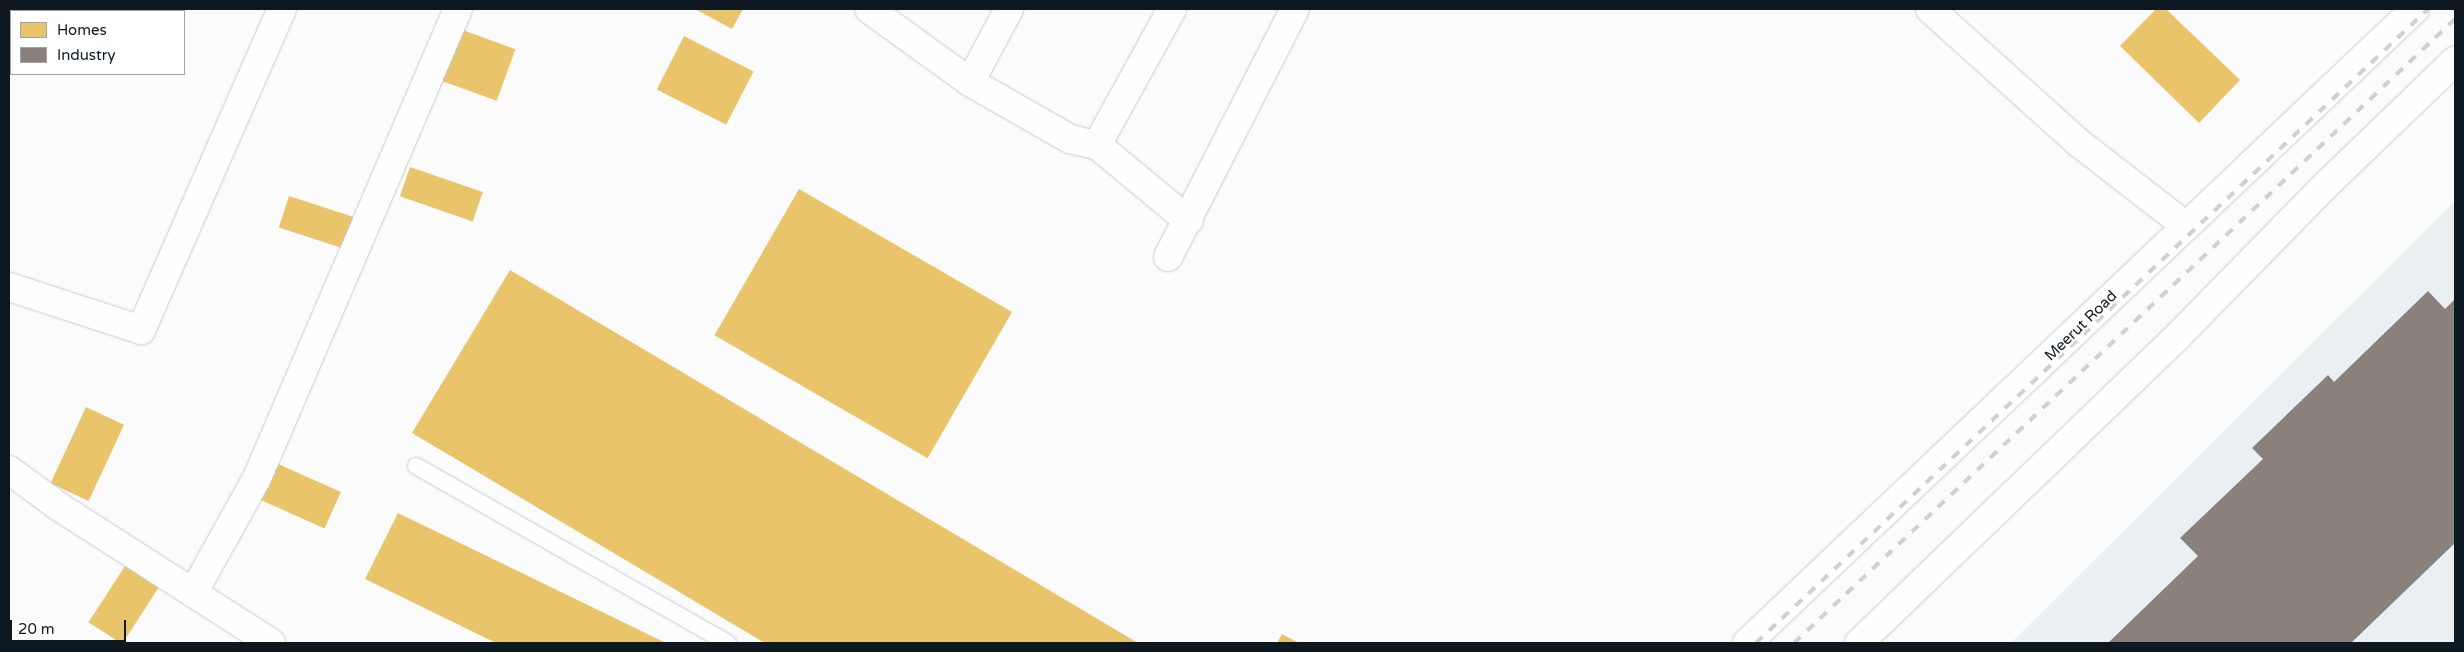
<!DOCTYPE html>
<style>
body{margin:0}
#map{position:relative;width:2464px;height:652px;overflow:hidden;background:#fbfbfb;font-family:"Varela Round",sans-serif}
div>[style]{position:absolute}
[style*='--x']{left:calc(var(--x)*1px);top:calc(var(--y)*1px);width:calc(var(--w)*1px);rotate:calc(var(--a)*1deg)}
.built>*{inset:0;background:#eaeff2}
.homes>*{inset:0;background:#e9c46a;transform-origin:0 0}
.industry>*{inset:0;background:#8a817c}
.roads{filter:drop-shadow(0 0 1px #c7ccd1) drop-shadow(0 0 1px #c7ccd1)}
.service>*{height:16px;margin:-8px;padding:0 8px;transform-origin:8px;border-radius:8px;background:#fefefe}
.minor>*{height:28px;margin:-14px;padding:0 14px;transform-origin:14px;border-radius:14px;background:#fefefe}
.primary>*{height:28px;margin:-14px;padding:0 14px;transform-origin:14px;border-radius:14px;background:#fefefe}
.rail>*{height:4px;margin-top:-2px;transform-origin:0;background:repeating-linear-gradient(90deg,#d0d0d0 0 9px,transparent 0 18px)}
span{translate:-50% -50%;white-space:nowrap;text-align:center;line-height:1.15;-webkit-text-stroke:5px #fff;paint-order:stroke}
.street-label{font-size:15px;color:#0d1821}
.frame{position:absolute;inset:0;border:10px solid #0d1821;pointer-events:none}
.legend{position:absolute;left:10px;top:10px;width:175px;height:65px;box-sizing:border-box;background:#fff;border:1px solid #9ea3a6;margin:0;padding:6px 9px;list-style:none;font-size:15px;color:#0d1821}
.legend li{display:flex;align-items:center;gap:10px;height:25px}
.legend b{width:25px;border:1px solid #9ea3a6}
.scale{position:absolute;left:10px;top:620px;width:116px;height:22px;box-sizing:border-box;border:2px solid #0d1821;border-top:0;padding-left:6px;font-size:15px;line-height:18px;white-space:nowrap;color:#0d1821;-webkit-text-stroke:4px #fff;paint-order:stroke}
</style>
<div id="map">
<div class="built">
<i style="clip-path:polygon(2455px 201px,2455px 643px,2011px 643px)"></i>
</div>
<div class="homes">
<i style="clip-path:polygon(695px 9px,743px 9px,732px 29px)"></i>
<i style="clip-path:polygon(2156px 9px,2166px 9px,2240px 80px,2199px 123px,2120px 46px)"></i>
<i style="left:460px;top:29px;width:59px;height:55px;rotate:20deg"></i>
<i style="left:684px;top:36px;width:78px;height:60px;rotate:27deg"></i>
<i style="left:410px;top:167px;width:77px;height:31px;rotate:19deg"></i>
<i style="left:799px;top:189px;width:246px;height:169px;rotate:30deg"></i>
<i style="left:289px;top:196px;width:68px;height:33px;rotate:18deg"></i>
<i style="clip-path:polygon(510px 270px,1138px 643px,765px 643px,412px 433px)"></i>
<i style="left:86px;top:407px;width:42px;height:84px;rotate:25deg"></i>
<i style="left:276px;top:463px;width:71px;height:40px;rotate:24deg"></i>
<i style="clip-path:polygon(398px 513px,666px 643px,496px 643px,365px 579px)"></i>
<i style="left:125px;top:566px;width:40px;height:67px;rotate:33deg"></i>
<i style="clip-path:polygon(1282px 634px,1299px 643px,1277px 643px)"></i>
</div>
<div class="industry">
<i style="clip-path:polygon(2428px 291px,2445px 309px,2455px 299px,2455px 543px,2351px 643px,2108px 643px,2198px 556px,2180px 538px,2263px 459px,2252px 448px,2328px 375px,2334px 382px)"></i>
</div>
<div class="roads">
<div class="service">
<i style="--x:416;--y:466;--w:359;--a:29.6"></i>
</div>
<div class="minor">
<i style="--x:869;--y:9;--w:125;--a:35.9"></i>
<i style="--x:970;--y:82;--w:115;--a:29.7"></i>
<i style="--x:1070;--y:139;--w:28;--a:13"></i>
<i style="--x:1097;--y:145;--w:119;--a:39.6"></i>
<i style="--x:1930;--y:9;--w:200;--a:42"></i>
<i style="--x:2079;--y:143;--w:135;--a:37.8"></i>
<i style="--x:970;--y:82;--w:83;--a:-61.9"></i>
<i style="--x:1097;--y:145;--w:155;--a:-61.1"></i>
<i style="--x:1168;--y:257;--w:279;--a:-62.9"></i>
<i style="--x:9;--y:287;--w:139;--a:18"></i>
<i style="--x:141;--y:330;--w:351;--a:-66.3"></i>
<i style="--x:9;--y:470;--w:61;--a:36.3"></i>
<i style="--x:58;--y:506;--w:253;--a:32.7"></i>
<i style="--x:193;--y:593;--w:132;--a:-60.9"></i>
<i style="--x:257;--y:478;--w:510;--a:-66.8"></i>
</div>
<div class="primary">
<i style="--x:1747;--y:643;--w:921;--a:-43.5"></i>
<i style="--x:1859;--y:643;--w:443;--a:-43.9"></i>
<i style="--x:2178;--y:336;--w:213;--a:-45.6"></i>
<i style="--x:2327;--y:184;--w:178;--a:-43.9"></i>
</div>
</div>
<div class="rail">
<i style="--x:1756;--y:643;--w:924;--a:-43.33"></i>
<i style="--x:1794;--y:643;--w:909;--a:-43.35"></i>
</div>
<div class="street-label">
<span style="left:2081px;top:326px;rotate:-44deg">Meerut Road</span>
</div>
<div class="frame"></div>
<ul class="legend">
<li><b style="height:14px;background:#e9c46a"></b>Homes</li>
<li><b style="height:14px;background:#8a817c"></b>Industry</li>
</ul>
<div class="scale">20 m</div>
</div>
